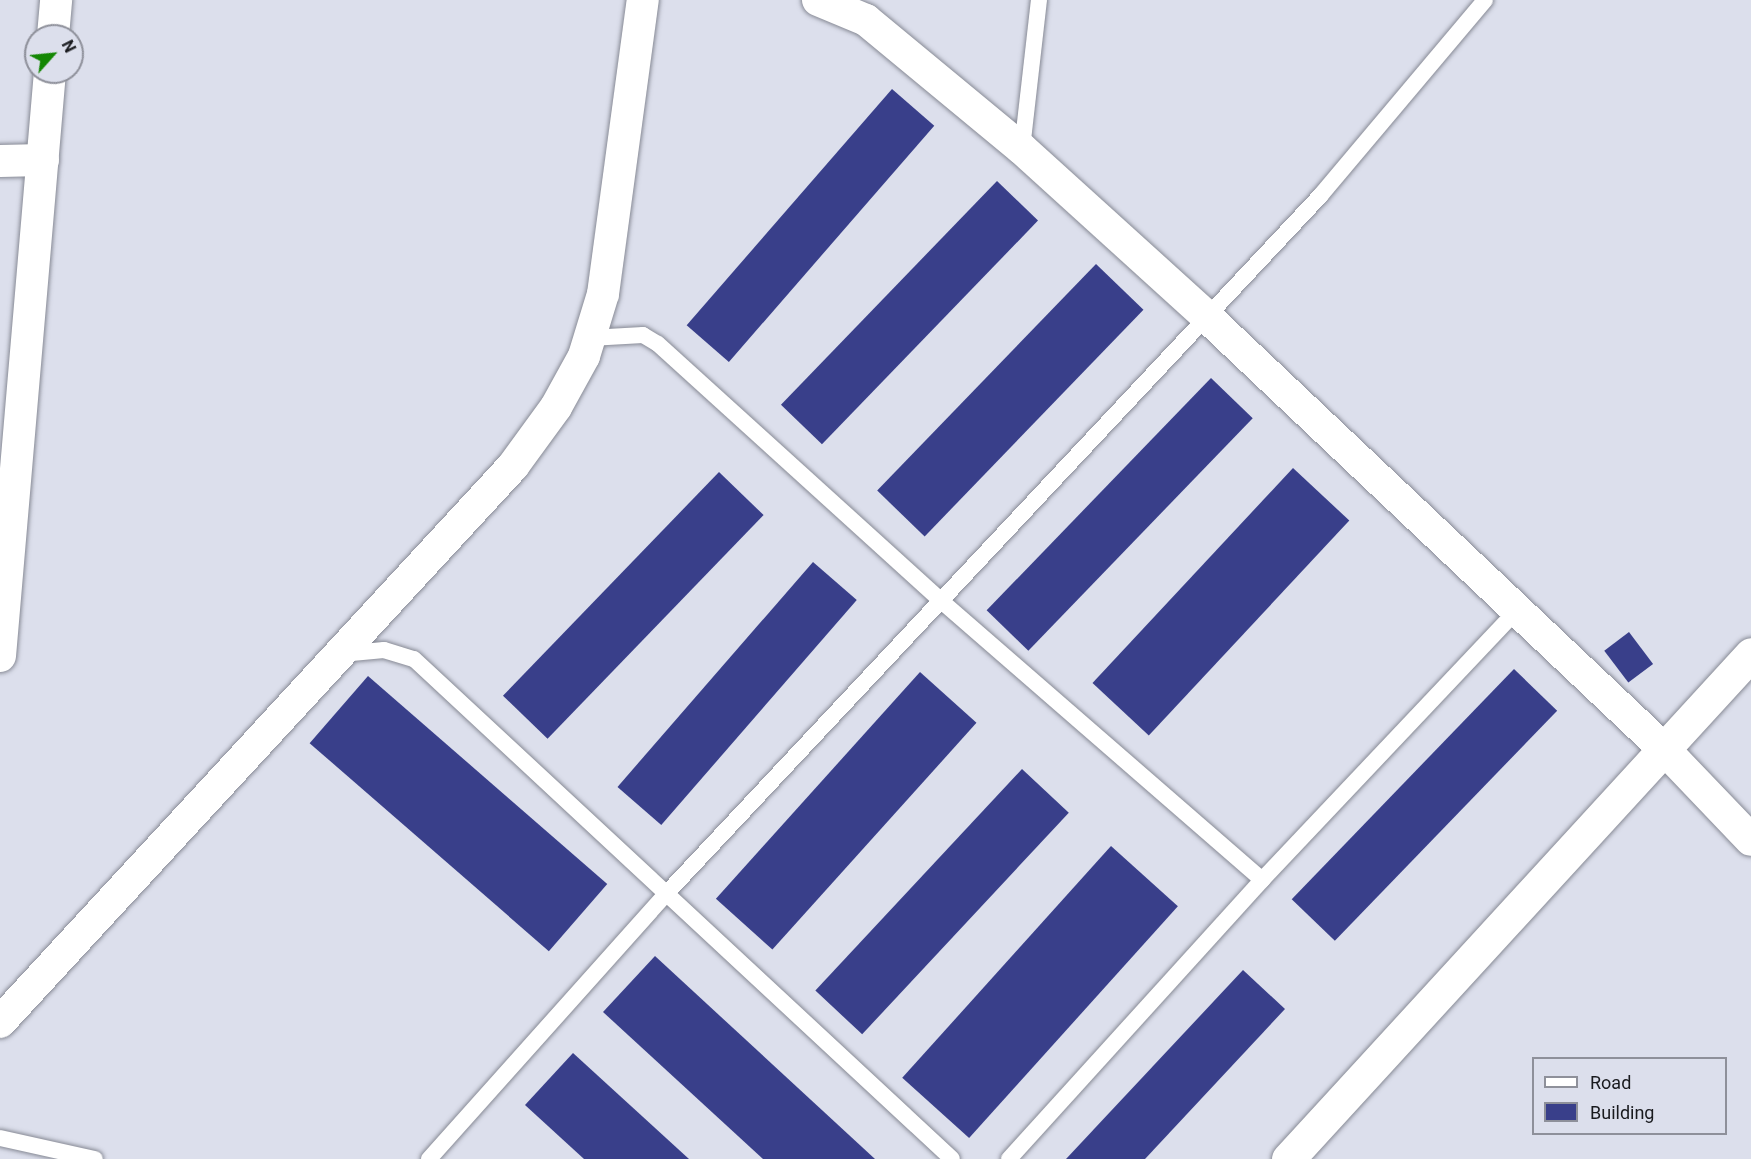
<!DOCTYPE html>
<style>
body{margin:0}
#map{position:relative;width:1751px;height:1159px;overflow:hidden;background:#dcdfec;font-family:Roboto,sans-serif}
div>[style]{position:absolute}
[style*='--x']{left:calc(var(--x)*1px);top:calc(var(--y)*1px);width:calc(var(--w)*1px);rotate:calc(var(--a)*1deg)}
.building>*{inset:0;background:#393f8a;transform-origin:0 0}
.roads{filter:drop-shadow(0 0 2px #878a95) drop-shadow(0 0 2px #878a95)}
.lane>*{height:16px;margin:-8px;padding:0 8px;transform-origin:8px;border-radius:8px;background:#fff}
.street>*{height:32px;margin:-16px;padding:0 16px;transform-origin:16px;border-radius:16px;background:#fff}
.secondary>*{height:33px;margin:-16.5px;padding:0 16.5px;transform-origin:16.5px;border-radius:16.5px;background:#fff}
span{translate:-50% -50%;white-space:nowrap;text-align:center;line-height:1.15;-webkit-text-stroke:6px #dcdfec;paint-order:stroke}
.legend{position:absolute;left:1532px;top:1057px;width:195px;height:78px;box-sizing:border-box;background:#dcdfec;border:2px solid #8e909a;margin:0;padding:8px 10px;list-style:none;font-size:18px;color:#191a1e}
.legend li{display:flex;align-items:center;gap:12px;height:30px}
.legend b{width:30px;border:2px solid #8e909a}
.north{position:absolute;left:24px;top:24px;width:60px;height:60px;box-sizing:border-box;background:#dcdfec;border:2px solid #8e909a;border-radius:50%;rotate:63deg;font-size:16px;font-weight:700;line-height:24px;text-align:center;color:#191a1e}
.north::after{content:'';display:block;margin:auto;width:21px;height:27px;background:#148704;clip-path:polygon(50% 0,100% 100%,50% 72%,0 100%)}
</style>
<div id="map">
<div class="building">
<i style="left:892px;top:89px;width:56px;height:313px;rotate:41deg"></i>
<i style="left:997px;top:181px;width:57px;height:311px;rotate:44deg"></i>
<i style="left:1096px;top:264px;width:66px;height:315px;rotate:44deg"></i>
<i style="left:1211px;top:378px;width:58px;height:323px;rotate:44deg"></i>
<i style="left:1293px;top:468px;width:77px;height:294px;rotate:43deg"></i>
<i style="left:719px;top:472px;width:62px;height:311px;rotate:44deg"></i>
<i style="left:813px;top:562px;width:58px;height:298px;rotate:41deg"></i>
<i style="left:1629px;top:632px;width:40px;height:31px;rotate:53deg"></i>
<i style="left:1514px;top:669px;width:60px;height:320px;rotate:44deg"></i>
<i style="left:920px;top:672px;width:76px;height:305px;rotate:42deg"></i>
<i style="left:368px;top:676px;width:317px;height:89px;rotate:41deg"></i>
<i style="left:1022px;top:769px;width:64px;height:303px;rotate:43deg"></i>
<i style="left:1111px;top:846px;width:90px;height:312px;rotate:42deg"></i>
<i style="clip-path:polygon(655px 956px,875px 1159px,763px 1159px,603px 1012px)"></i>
<i style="clip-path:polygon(1243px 970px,1285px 1009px,1145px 1159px,1066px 1159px)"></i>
<i style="clip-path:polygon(573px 1053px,689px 1159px,584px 1159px,525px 1105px)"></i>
</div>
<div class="roads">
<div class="lane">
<i style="--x:1022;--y:149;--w:150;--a:-83.5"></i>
<i style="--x:590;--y:338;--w:53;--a:-3.2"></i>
<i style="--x:643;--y:335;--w:17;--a:31"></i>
<i style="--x:658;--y:344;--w:379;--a:42.2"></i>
<i style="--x:939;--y:599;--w:428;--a:41"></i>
<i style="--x:341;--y:654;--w:43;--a:-5.3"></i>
<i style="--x:384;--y:650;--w:31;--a:17"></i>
<i style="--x:414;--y:659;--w:734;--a:42.9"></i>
<i style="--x:0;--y:1138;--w:97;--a:12.5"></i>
<i style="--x:429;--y:1159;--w:354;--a:-48.2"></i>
<i style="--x:665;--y:895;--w:958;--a:-46.86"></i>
<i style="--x:1320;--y:196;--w:256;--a:-49.9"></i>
<i style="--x:1009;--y:1159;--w:377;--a:-47.8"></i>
<i style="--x:1262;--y:880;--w:370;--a:-46.6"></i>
</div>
<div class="street">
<i style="--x:818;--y:0;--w:52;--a:22.6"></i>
<i style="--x:866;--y:20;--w:202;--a:39.6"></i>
<i style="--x:1022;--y:149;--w:247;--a:42.2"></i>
<i style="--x:1205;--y:315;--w:633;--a:43.4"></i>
<i style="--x:1665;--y:750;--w:124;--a:46.3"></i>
<i style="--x:53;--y:36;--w:36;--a:-85"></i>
<i style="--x:0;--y:161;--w:43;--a:-1.3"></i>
<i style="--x:0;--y:656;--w:586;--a:-85.11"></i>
<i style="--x:0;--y:1022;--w:757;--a:-47.3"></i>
<i style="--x:513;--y:466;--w:73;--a:-53.9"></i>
<i style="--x:556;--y:407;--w:58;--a:-61.2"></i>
<i style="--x:584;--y:356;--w:65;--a:-73"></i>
<i style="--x:603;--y:294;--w:297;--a:-82.3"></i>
</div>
<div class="secondary">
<i style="--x:1288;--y:1159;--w:685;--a:-47.48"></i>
</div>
</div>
<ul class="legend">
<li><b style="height:8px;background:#fff"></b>Road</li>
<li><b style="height:16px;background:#393f8a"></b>Building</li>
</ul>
<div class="north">N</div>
</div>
